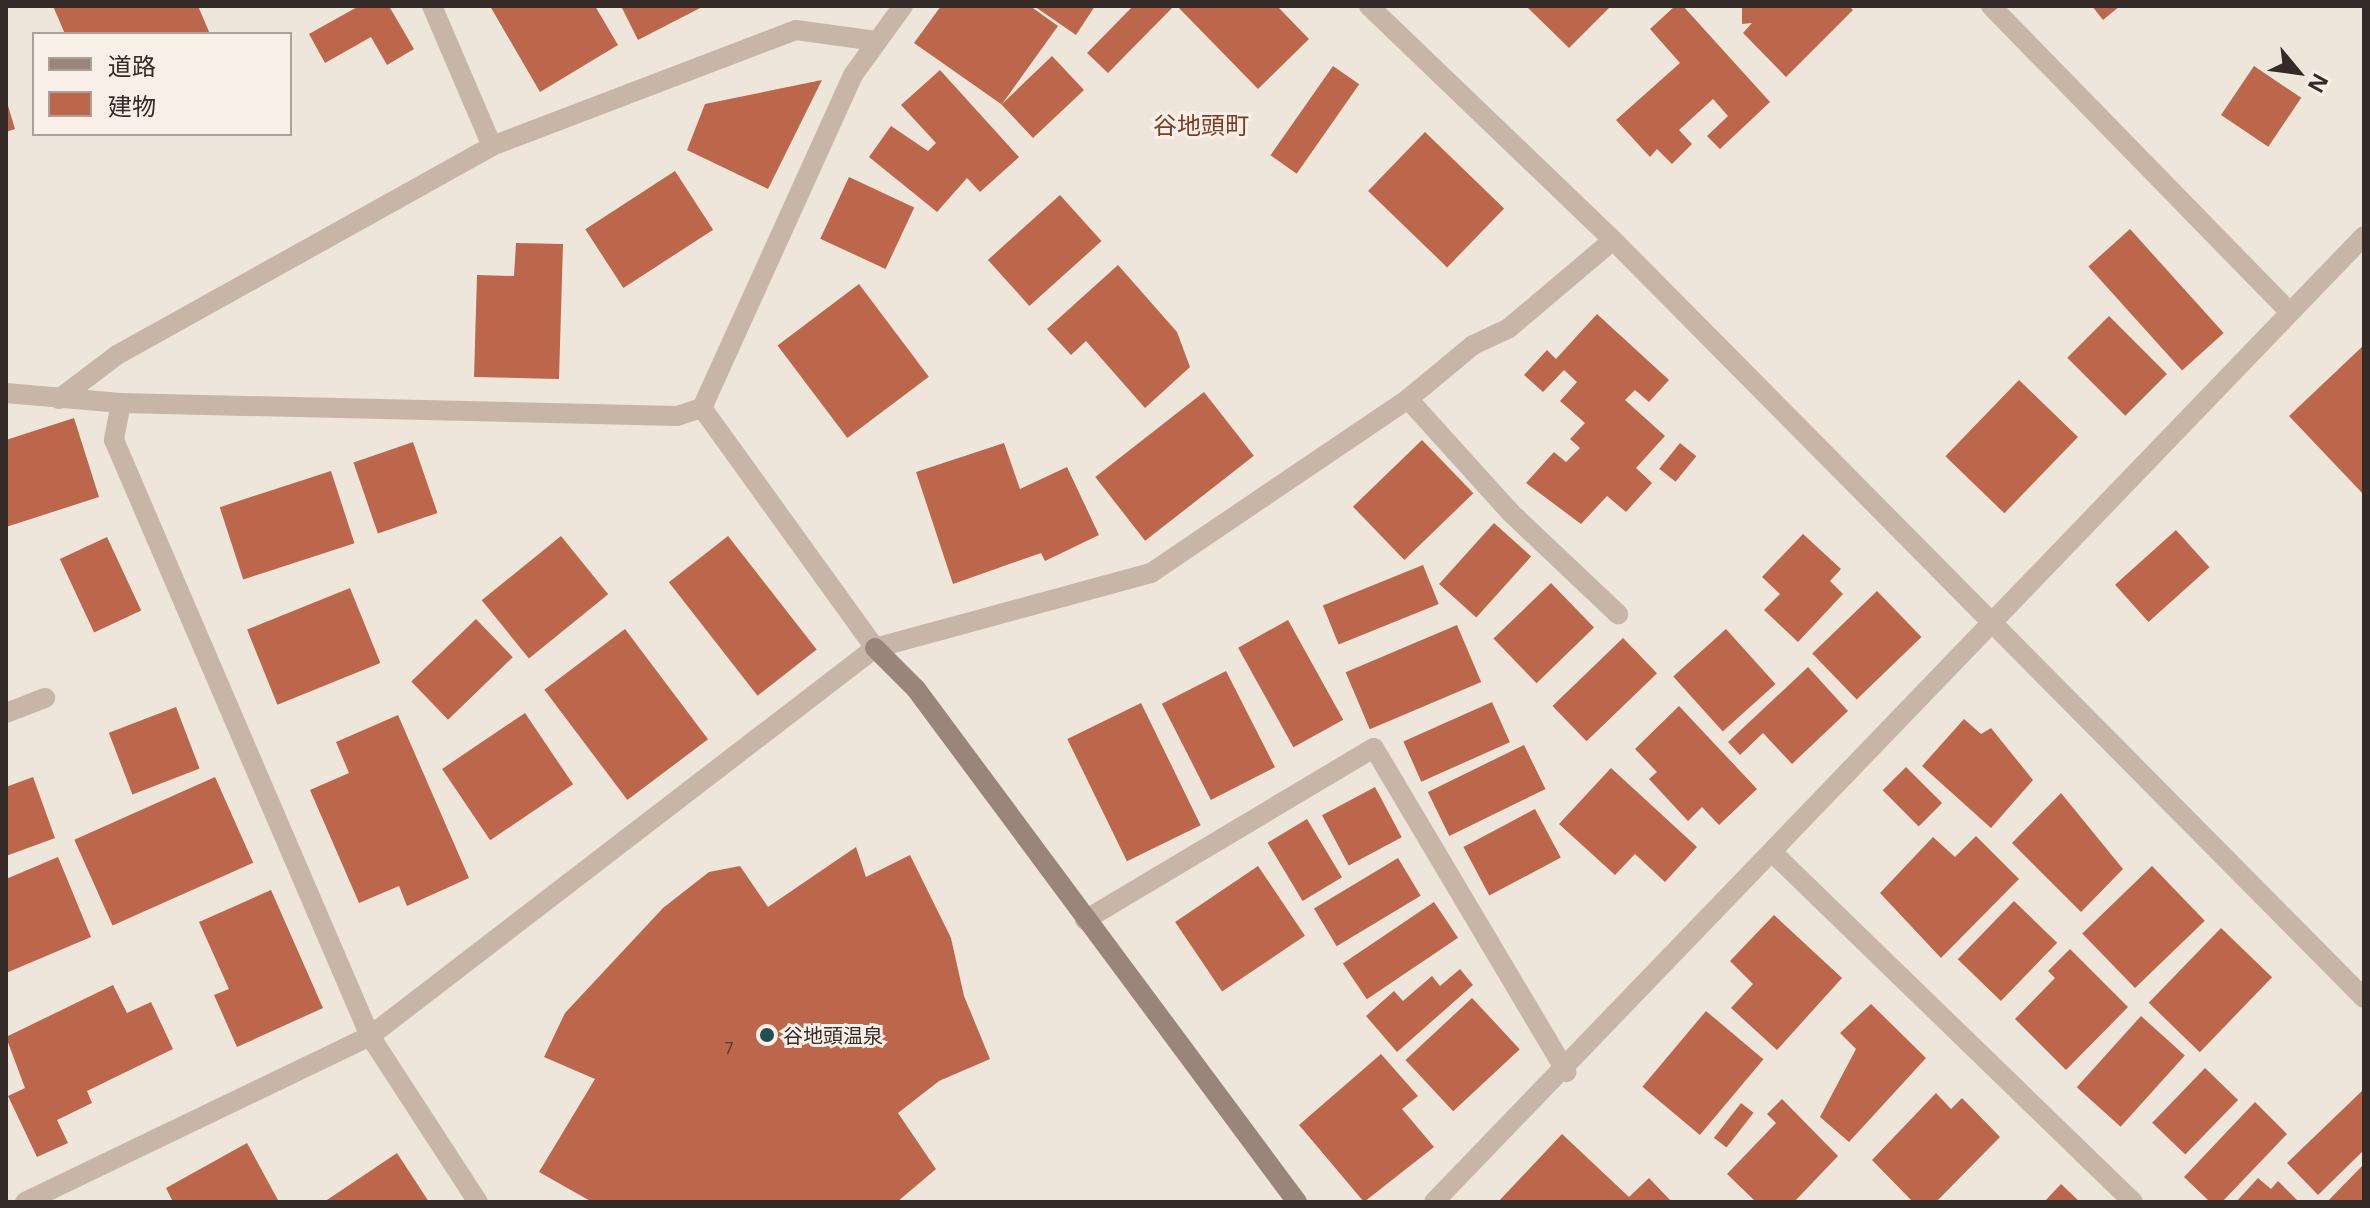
<!DOCTYPE html>
<meta charset="utf-8">
<style>
body{margin:0}
#map{position:relative;width:2370px;height:1208px;overflow:hidden;background:#efe6db;font-family:"Noto Sans","Noto Sans JP",sans-serif}
div>[style]{position:absolute}
[style*='--x']{left:calc(var(--x)*1px);top:calc(var(--y)*1px);width:calc(var(--w)*1px);rotate:calc(var(--a)*1deg)}
.building>*{inset:0;background:#bc674c;transform-origin:0 0}
.street>*{height:20px;margin:-10px;padding:0 10px;transform-origin:10px;border-radius:10px;background:#c7b6a8}
.secondary>*{height:20px;margin:-10px;padding:0 10px;transform-origin:10px;border-radius:10px;background:#9a857a}
.dots>*{width:22px;height:22px;translate:-50% -50%;box-sizing:border-box;border:4px solid #f8f0e7;border-radius:50%}
span{translate:-50% -50%;white-space:nowrap;text-align:center;line-height:1.15;-webkit-text-stroke:6px #f8f0e7;paint-order:stroke}
.number-label{font-size:16px;color:#563a31}
.number-label span{-webkit-text-stroke-width:0}
.poi-label{font-size:20px;color:#342b28}
.left{translate:0 -50%;text-align:left}
.quarter-label{font-size:24px;color:#7c3b27}
.frame{position:absolute;inset:0;border:8px solid #342b28;pointer-events:none}
.legend{position:absolute;left:32px;top:32px;width:260px;height:104px;box-sizing:border-box;background:#f8f0e7;border:2px solid #aaa19b;margin:0;padding:10px 14px;list-style:none;font-size:24px;color:#342b28}
.legend li{display:flex;align-items:center;gap:16px;height:40px}
.legend b{width:40px;border:2px solid #aaa19b}
.north{position:absolute;left:2258px;top:32px;width:80px;height:80px;-webkit-text-stroke:6px #f8f0e7;paint-order:stroke;rotate:119deg;font-size:22px;font-weight:700;line-height:32px;text-align:center;color:#342b28}
.north::after{content:'';display:block;margin:auto;width:28px;height:36px;background:#342b28;clip-path:polygon(50% 0,100% 100%,50% 72%,0 100%)}
</style>
<div id="map">
<div class="building">
<i style="clip-path:polygon(53px 6px,198px 6px,210px 34px,65px 34px)"></i>
<i style="clip-path:polygon(359px 6px,389px 6px,414px 49px,387px 65px,371px 37px,325px 63px,309px 34px)"></i>
<i style="clip-path:polygon(490px 6px,595px 6px,618px 45px,540px 92px)"></i>
<i style="clip-path:polygon(621px 6px,704px 6px,638px 40px)"></i>
<i style="clip-path:polygon(941px 6px,1030px 6px,1058px 26px,1002px 104px,1052px 56px,1084px 90px,1033px 138px,1001px 104px,914px 43px)"></i>
<i style="clip-path:polygon(1034px 6px,1095px 6px,1076px 35px)"></i>
<i style="clip-path:polygon(1133px 6px,1174px 6px,1108px 73px,1087px 53px)"></i>
<i style="clip-path:polygon(1177px 6px,1277px 6px,1309px 39px,1258px 89px)"></i>
<i style="clip-path:polygon(1526px 6px,1611px 6px,1569px 48px)"></i>
<i style="clip-path:polygon(1675px 6px,1683px 6px,1770px 102px,1720px 149px,1707px 136px,1728px 116px,1713px 99px,1679px 130px,1692px 144px,1672px 164px,1657px 149px,1650px 157px,1616px 120px,1680px 63px,1650px 29px)"></i>
<i style="clip-path:polygon(1742px 6px,1849px 6px,1853px 10px,1786px 77px,1743px 33px,1752px 23px,1742px 24px)"></i>
<i style="clip-path:polygon(2092px 6px,2120px 6px,2103px 20px)"></i>
<i style="left:1333px;top:66px;width:32px;height:109px;rotate:35deg"></i>
<i style="left:2254px;top:66px;width:57px;height:59px;rotate:34deg"></i>
<i style="clip-path:polygon(940px 70px,1019px 157px,980px 192px,967px 178px,937px 212px,869px 157px,891px 126px,928px 151px,936px 143px,901px 105px)"></i>
<i style="clip-path:polygon(822px 80px,768px 189px,687px 150px,705px 104px)"></i>
<i style="clip-path:polygon(6px 99px,15px 129px,6px 132px)"></i>
<i style="left:1425px;top:132px;width:110px;height:82px;rotate:44deg"></i>
<i style="left:675px;top:171px;width:70px;height:107px;rotate:57deg"></i>
<i style="left:849px;top:177px;width:72px;height:68px;rotate:25deg"></i>
<i style="left:1060px;top:195px;width:62px;height:97px;rotate:48deg"></i>
<i style="left:2130px;top:229px;width:140px;height:56px;rotate:48deg"></i>
<i style="clip-path:polygon(516px 243px,563px 244px,559px 379px,474px 377px,477px 275px,514px 276px)"></i>
<i style="clip-path:polygon(1118px 265px,1177px 332px,1190px 367px,1145px 408px,1086px 341px,1071px 355px,1047px 329px)"></i>
<i style="left:859px;top:284px;width:116px;height:102px;rotate:53deg"></i>
<i style="clip-path:polygon(1597px 314px,1669px 380px,1649px 402px,1635px 390px,1625px 400px,1665px 436px,1636px 468px,1652px 483px,1626px 512px,1607px 496px,1581px 524px,1526px 483px,1554px 452px,1566px 462px,1580px 448px,1570px 439px,1585px 423px,1560px 401px,1577px 382px,1564px 370px,1543px 392px,1524px 375px,1547px 350px,1556px 359px)"></i>
<i style="left:2109px;top:316px;width:82px;height:59px;rotate:45deg"></i>
<i style="clip-path:polygon(2364px 345px,2364px 495px,2289px 416px)"></i>
<i style="left:2019px;top:380px;width:82px;height:106px;rotate:44deg"></i>
<i style="left:1204px;top:392px;width:81px;height:138px;rotate:52deg"></i>
<i style="clip-path:polygon(74px 418px,99px 497px,6px 527px,6px 440px)"></i>
<i style="left:1422px;top:440px;width:74px;height:96px;rotate:46deg"></i>
<i style="left:413px;top:442px;width:75px;height:63px;rotate:71deg"></i>
<i style="clip-path:polygon(1004px 443px,1020px 489px,1067px 467px,1099px 535px,1045px 561px,1041px 553px,953px 584px,916px 472px)"></i>
<i style="left:1680px;top:443px;width:21px;height:33px;rotate:39deg"></i>
<i style="left:331px;top:471px;width:76px;height:117px;rotate:72deg"></i>
<i style="left:1494px;top:523px;width:50px;height:82px;rotate:42deg"></i>
<i style="left:2176px;top:530px;width:50px;height:82px;rotate:48deg"></i>
<i style="clip-path:polygon(1803px 534px,1841px 569px,1830px 581px,1843px 594px,1798px 642px,1764px 610px,1780px 594px,1762px 577px)"></i>
<i style="left:561px;top:536px;width:75px;height:102px;rotate:51deg"></i>
<i style="left:728px;top:536px;width:144px;height:75px;rotate:52deg"></i>
<i style="left:107px;top:537px;width:81px;height:52px;rotate:65deg"></i>
<i style="left:1423px;top:565px;width:42px;height:108px;rotate:68deg"></i>
<i style="left:1551px;top:583px;width:62px;height:80px;rotate:46deg"></i>
<i style="left:350px;top:588px;width:81px;height:111px;rotate:68deg"></i>
<i style="left:1877px;top:591px;width:64px;height:90px;rotate:46deg"></i>
<i style="left:476px;top:619px;width:53px;height:90px;rotate:46deg"></i>
<i style="left:1288px;top:620px;width:114px;height:57px;rotate:61deg"></i>
<i style="left:1457px;top:625px;width:62px;height:121px;rotate:67deg"></i>
<i style="left:625px;top:629px;width:138px;height:101px;rotate:53deg"></i>
<i style="left:1726px;top:629px;width:74px;height:71px;rotate:48deg"></i>
<i style="left:1623px;top:638px;width:49px;height:98px;rotate:46deg"></i>
<i style="clip-path:polygon(1808px 667px,1848px 711px,1792px 764px,1763px 733px,1740px 755px,1728px 742px)"></i>
<i style="left:1226px;top:671px;width:108px;height:72px;rotate:63deg"></i>
<i style="left:1492px;top:702px;width:44px;height:97px;rotate:66deg"></i>
<i style="left:1141px;top:703px;width:136px;height:82px;rotate:64deg"></i>
<i style="clip-path:polygon(1679px 706px,1757px 789px,1719px 825px,1702px 807px,1688px 821px,1649px 779px,1657px 772px,1635px 749px)"></i>
<i style="left:176px;top:707px;width:66px;height:72px;rotate:69deg"></i>
<i style="left:525px;top:713px;width:86px;height:100px;rotate:56deg"></i>
<i style="clip-path:polygon(398px 715px,469px 878px,407px 906px,399px 886px,359px 903px,310px 790px,349px 773px,336px 742px)"></i>
<i style="clip-path:polygon(1964px 719px,1981px 734px,1991px 728px,2033px 780px,1991px 828px,1922px 766px)"></i>
<i style="left:1524px;top:745px;width:49px;height:107px;rotate:64deg"></i>
<i style="left:1906px;top:767px;width:51px;height:33px;rotate:45deg"></i>
<i style="clip-path:polygon(1611px 768px,1697px 847px,1665px 882px,1635px 854px,1615px 875px,1559px 824px)"></i>
<i style="clip-path:polygon(33px 777px,55px 838px,6px 856px,6px 787px)"></i>
<i style="left:215px;top:777px;width:94px;height:154px;rotate:66deg"></i>
<i style="left:1375px;top:787px;width:57px;height:60px;rotate:62deg"></i>
<i style="clip-path:polygon(2061px 793px,2123px 869px,2081px 912px,2012px 843px)"></i>
<i style="left:1535px;top:809px;width:55px;height:81px;rotate:62deg"></i>
<i style="left:1307px;top:819px;width:68px;height:46px;rotate:59deg"></i>
<i style="clip-path:polygon(1976px 836px,2019px 879px,1941px 958px,1880px 893px,1933px 837px,1955px 857px)"></i>
<i style="clip-path:polygon(856px 847px,866px 877px,910px 855px,951px 938px,964px 996px,990px 1059px,939px 1081px,898px 1113px,936px 1169px,897px 1202px,592px 1202px,539px 1172px,595px 1079px,544px 1057px,565px 1013px,663px 908px,709px 872px,740px 866px,768px 907px)"></i>
<i style="clip-path:polygon(58px 857px,91px 937px,6px 973px,6px 879px)"></i>
<i style="left:1398px;top:858px;width:44px;height:98px;rotate:59deg"></i>
<i style="left:1258px;top:866px;width:84px;height:100px;rotate:56deg"></i>
<i style="left:2152px;top:866px;width:76px;height:97px;rotate:46deg"></i>
<i style="clip-path:polygon(271px 890px,323px 1008px,237px 1047px,214px 995px,229px 989px,199px 922px)"></i>
<i style="left:2014px;top:901px;width:60px;height:81px;rotate:44deg"></i>
<i style="left:1434px;top:902px;width:43px;height:110px;rotate:56deg"></i>
<i style="clip-path:polygon(1774px 915px,1842px 978px,1777px 1050px,1731px 1008px,1753px 984px,1730px 961px)"></i>
<i style="left:2221px;top:928px;width:71px;height:104px;rotate:44deg"></i>
<i style="clip-path:polygon(2070px 949px,2128px 1007px,2066px 1070px,2015px 1019px,2055px 978px,2048px 971px)"></i>
<i style="clip-path:polygon(1460px 969px,1473px 985px,1397px 1052px,1366px 1016px,1394px 991px,1403px 1001px,1432px 976px,1440px 986px)"></i>
<i style="clip-path:polygon(113px 985px,127px 1013px,151px 1002px,173px 1049px,87px 1091px,92px 1103px,57px 1120px,68px 1143px,37px 1157px,8px 1096px,25px 1088px,6px 1037px)"></i>
<i style="left:1472px;top:998px;width:70px;height:91px;rotate:47deg"></i>
<i style="clip-path:polygon(1871px 1004px,1926px 1058px,1849px 1142px,1820px 1117px,1856px 1049px,1840px 1033px)"></i>
<i style="left:1706px;top:1011px;width:75px;height:99px;rotate:40deg"></i>
<i style="left:2141px;top:1016px;width:59px;height:96px;rotate:42deg"></i>
<i style="clip-path:polygon(1381px 1054px,1418px 1096px,1402px 1109px,1434px 1147px,1364px 1202px,1299px 1125px)"></i>
<i style="left:2205px;top:1068px;width:46px;height:76px;rotate:44deg"></i>
<i style="clip-path:polygon(2364px 1089px,2364px 1150px,2318px 1195px,2287px 1163px)"></i>
<i style="clip-path:polygon(1936px 1093px,1951px 1109px,1962px 1098px,2000px 1137px,1936px 1202px,1913px 1202px,1872px 1160px)"></i>
<i style="clip-path:polygon(1782px 1099px,1838px 1156px,1794px 1202px,1756px 1202px,1727px 1174px,1776px 1123px,1767px 1114px)"></i>
<i style="clip-path:polygon(2255px 1102px,2287px 1134px,2222px 1202px,2210px 1202px,2184px 1177px)"></i>
<i style="left:1741px;top:1103px;width:16px;height:44px;rotate:38deg"></i>
<i style="clip-path:polygon(1562px 1134px,1629px 1197px,1649px 1178px,1672px 1202px,1498px 1202px)"></i>
<i style="clip-path:polygon(247px 1143px,279px 1202px,173px 1202px,166px 1188px)"></i>
<i style="clip-path:polygon(397px 1153px,429px 1202px,324px 1202px)"></i>
<i style="clip-path:polygon(2364px 1164px,2364px 1202px,2327px 1202px)"></i>
<i style="clip-path:polygon(2258px 1178px,2271px 1189px,2278px 1181px,2299px 1202px,2236px 1202px)"></i>
<i style="clip-path:polygon(2061px 1184px,2080px 1202px,2044px 1202px)"></i>
</div>
<div class="street">
<i style="--x:432;--y:6;--w:152;--a:66.8"></i>
<i style="--x:1369;--y:6;--w:338;--a:43.8"></i>
<i style="--x:1613;--y:240;--w:1067;--a:45.27"></i>
<i style="--x:1991;--y:6;--w:426;--a:45.7"></i>
<i style="--x:6;--y:393;--w:115;--a:5"></i>
<i style="--x:121;--y:403;--w:556;--a:1.34"></i>
<i style="--x:677;--y:416;--w:26;--a:-18"></i>
<i style="--x:702;--y:408;--w:366;--a:-65.6"></i>
<i style="--x:853;--y:75;--w:85;--a:-54.1"></i>
<i style="--x:59;--y:399;--w:73;--a:-37.2"></i>
<i style="--x:117;--y:355;--w:429;--a:-29.1"></i>
<i style="--x:492;--y:146;--w:325;--a:-20.9"></i>
<i style="--x:796;--y:30;--w:81;--a:7.8"></i>
<i style="--x:1408;--y:399;--w:152;--a:47.9"></i>
<i style="--x:1510;--y:512;--w:149;--a:43.4"></i>
<i style="--x:121;--y:403;--w:38;--a:101"></i>
<i style="--x:114;--y:440;--w:649;--a:66.76"></i>
<i style="--x:370;--y:1036;--w:198;--a:57"></i>
<i style="--x:702;--y:408;--w:296;--a:54.2"></i>
<i style="--x:6;--y:713;--w:42;--a:-21"></i>
<i style="--x:1773;--y:853;--w:501;--a:44.11"></i>
<i style="--x:1085;--y:920;--w:336;--a:-30.8"></i>
<i style="--x:1374;--y:748;--w:377;--a:59.3"></i>
<i style="--x:25;--y:1202;--w:383;--a:-25.7"></i>
<i style="--x:370;--y:1036;--w:637;--a:-37.54"></i>
<i style="--x:875;--y:648;--w:286;--a:-15.2"></i>
<i style="--x:1151;--y:573;--w:310;--a:-34.1"></i>
<i style="--x:1408;--y:399;--w:85;--a:-39.7"></i>
<i style="--x:1473;--y:345;--w:40;--a:-25"></i>
<i style="--x:1509;--y:328;--w:136;--a:-40.2"></i>
<i style="--x:1434;--y:1202;--w:1341;--a:-46.09"></i>
</div>
<div class="secondary">
<i style="--x:875;--y:648;--w:58;--a:45"></i>
<i style="--x:916;--y:689;--w:639;--a:53.4"></i>
</div>
<div class="dots">
<i style="left:767px;top:1035px;background:#214f52"></i>
</div>
<div class="number-label">
<span style="left:729px;top:1048px">7</span>
</div>
<div class="poi-label">
<span class="left" style="left:783px;top:1035px">谷地頭温泉</span>
</div>
<div class="quarter-label">
<span style="left:1201px;top:125px">谷地頭町</span>
</div>
<div class="frame"></div>
<ul class="legend">
<li><b style="height:10px;background:#9a857a"></b>道路</li>
<li><b style="height:22px;background:#bc674c"></b>建物</li>
</ul>
<div class="north">N</div>
</div>
